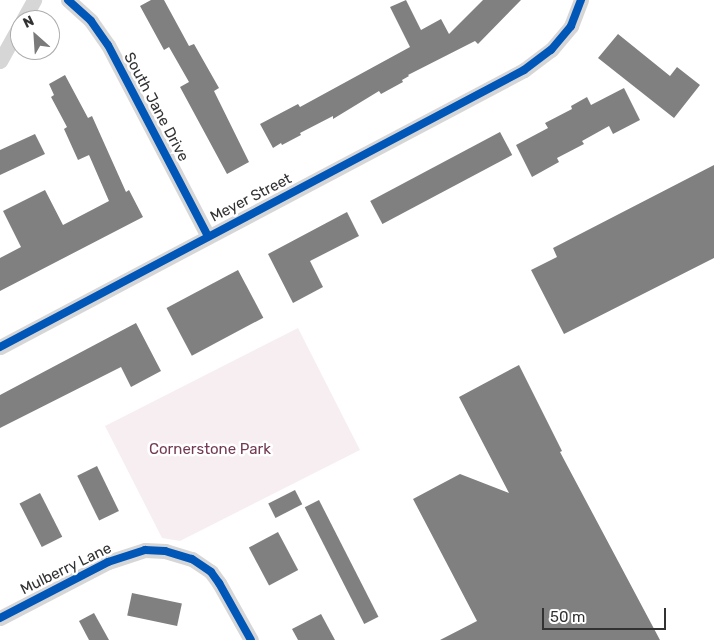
<!DOCTYPE html>
<style>
body{margin:0}
#map{position:relative;width:714px;height:640px;overflow:hidden;background:#fff;font-family:Rubik,sans-serif}
div>[style]{position:absolute}
[style*='--x']{left:calc(var(--x)*1px);top:calc(var(--y)*1px);width:calc(var(--w)*1px);rotate:calc(var(--a)*1deg)}
.green>*{inset:0;background:#f7eef2}
.building>*{inset:0;background:#808080;transform-origin:0 0}
.minor>*{height:15px;margin:-7.5px;padding:0 7.5px;transform-origin:7.5px;border-radius:7.5px;background:#d6d6d6}
.cycleway>*{height:8px;margin:-4px;padding:0 4px;transform-origin:4px;border-radius:4px;background:#0057b8}
span{translate:-50% -50%;white-space:nowrap;text-align:center;line-height:1.15;-webkit-text-stroke:5px #fff;paint-order:stroke}
.street-label{font-size:15px;color:#323232}
.park-label{font-size:15px;color:#733b53}
.north{position:absolute;left:10px;top:10px;width:50px;height:50px;box-sizing:border-box;background:#fff;border:1px solid #adadad;border-radius:50%;rotate:334deg;font-size:14px;font-weight:700;line-height:20px;text-align:center;color:#323232}
.north::after{content:'';display:block;margin:auto;width:18px;height:22px;background:#7a7a7a;clip-path:polygon(50% 0,100% 100%,50% 72%,0 100%)}
.scale{position:absolute;left:542px;top:608px;width:124px;height:22px;box-sizing:border-box;border:2px solid #323232;border-top:0;padding-left:6px;font-size:15px;line-height:18px;white-space:nowrap;color:#323232;-webkit-text-stroke:4px #fff;paint-order:stroke}
</style>
<div id="map">
<div class="green">
<i style="clip-path:polygon(298px 328px,360px 450px,180px 541px,162px 538px,105px 426px)"></i>
</div>
<div class="building">
<i style="clip-path:polygon(151px 0,164px 0,189px 46px,194px 44px,219px 88px,214px 91px,249px 162px,227px 174px,180px 87px,189px 82px,169px 47px,164px 50px,140px 6px)"></i>
<i style="clip-path:polygon(406px 0,421px 30px,441px 19px,449px 34px,483px 0,521px 0,478px 44px,475px 41px,408px 75px,409px 76px,402px 80px,403px 82px,381px 94px,379px 91px,333px 119px,333px 116px,300px 133px,301px 135px,282px 145px,281px 143px,273px 148px,260px 124px,298px 104px,300px 107px,410px 47px,390px 7px)"></i>
<i style="clip-path:polygon(618px 34px,670px 76px,677px 67px,700px 85px,674px 118px,598px 58px)"></i>
<i style="clip-path:polygon(65px 75px,88px 118px,92px 116px,126px 192px,129px 190px,143px 217px,0 291px,0 258px,21px 247px,3px 211px,45px 190px,63px 225px,109px 201px,89px 155px,78px 160px,64px 129px,67px 127px,51px 97px,54px 95px,49px 84px)"></i>
<i style="clip-path:polygon(624px 88px,640px 120px,613px 134px,609px 126px,582px 141px,584px 144px,557px 158px,559px 162px,532px 177px,516px 145px,548px 128px,545px 123px,572px 109px,571px 106px,587px 97px,591px 105px)"></i>
<i style="left:500px;top:132px;width:26px;height:147px;rotate:62deg"></i>
<i style="clip-path:polygon(35px 134px,45px 154px,0 175px,0 150px)"></i>
<i style="clip-path:polygon(714px 165px,714px 258px,564px 334px,531px 270px,557px 257px,553px 248px)"></i>
<i style="clip-path:polygon(347px 212px,359px 236px,310px 261px,323px 287px,293px 303px,268px 254px)"></i>
<i style="left:238px;top:270px;width:54px;height:81px;rotate:62deg"></i>
<i style="clip-path:polygon(136px 323px,161px 371px,131px 387px,121px 367px,0 428px,0 395px)"></i>
<i style="clip-path:polygon(519px 365px,562px 451px,560px 452px,660px 640px,440px 640px,477px 621px,413px 499px,460px 474px,509px 493px,459px 397px)"></i>
<i style="left:97px;top:466px;width:50px;height:22px;rotate:64deg"></i>
<i style="left:295px;top:490px;width:16px;height:30px;rotate:63deg"></i>
<i style="left:40px;top:493px;width:49px;height:23px;rotate:63deg"></i>
<i style="left:319px;top:500px;width:131px;height:16px;rotate:63deg"></i>
<i style="left:278px;top:532px;width:43px;height:33px;rotate:62deg"></i>
<i style="left:132px;top:593px;width:51px;height:23px;rotate:12deg"></i>
<i style="clip-path:polygon(94px 613px,109px 640px,89px 640px,79px 621px)"></i>
<i style="clip-path:polygon(321px 614px,335px 640px,298px 640px,292px 629px)"></i>
</div>
<div class="minor">
<i style="--x:68;--y:0;--w:31;--a:42"></i>
<i style="--x:91;--y:21;--w:29;--a:55"></i>
<i style="--x:108;--y:45;--w:216;--a:62.4"></i>
<i style="--x:23;--y:20;--w:23;--a:-61"></i>
<i style="--x:0;--y:61;--w:41;--a:-60.9"></i>
<i style="--x:0;--y:347;--w:593;--a:-27.86"></i>
<i style="--x:524;--y:70;--w:34;--a:-37"></i>
<i style="--x:551;--y:50;--w:31;--a:-50"></i>
<i style="--x:571;--y:26;--w:28;--a:-69"></i>
<i style="--x:0;--y:618;--w:122;--a:-27.4"></i>
<i style="--x:108;--y:562;--w:39;--a:-18"></i>
<i style="--x:145;--y:550;--w:20;--a:3"></i>
<i style="--x:165;--y:551;--w:28;--a:17"></i>
<i style="--x:192;--y:559;--w:23;--a:34"></i>
<i style="--x:211;--y:572;--w:14;--a:54"></i>
<i style="--x:219;--y:583;--w:65;--a:60.7"></i>
</div>
<div class="cycleway">
<i style="--x:68;--y:0;--w:31;--a:42"></i>
<i style="--x:91;--y:21;--w:29;--a:55"></i>
<i style="--x:108;--y:45;--w:216;--a:62.4"></i>
<i style="--x:0;--y:347;--w:593;--a:-27.86"></i>
<i style="--x:524;--y:70;--w:34;--a:-37"></i>
<i style="--x:551;--y:50;--w:31;--a:-50"></i>
<i style="--x:571;--y:26;--w:28;--a:-69"></i>
<i style="--x:0;--y:618;--w:122;--a:-27.4"></i>
<i style="--x:108;--y:562;--w:39;--a:-18"></i>
<i style="--x:145;--y:550;--w:20;--a:3"></i>
<i style="--x:165;--y:551;--w:28;--a:17"></i>
<i style="--x:192;--y:559;--w:23;--a:34"></i>
<i style="--x:211;--y:572;--w:14;--a:54"></i>
<i style="--x:219;--y:583;--w:65;--a:60.7"></i>
</div>
<div class="street-label">
<span style="left:156px;top:107px;rotate:62deg">South Jane Drive</span>
<span style="left:251px;top:198px;rotate:-27deg">Meyer Street</span>
<span style="left:66px;top:569px;rotate:-26deg">Mulberry Lane</span>
</div>
<div class="park-label">
<span style="left:210px;top:450px">Cornerstone Park</span>
</div>
<div class="north">N</div>
<div class="scale">50 m</div>
</div>
